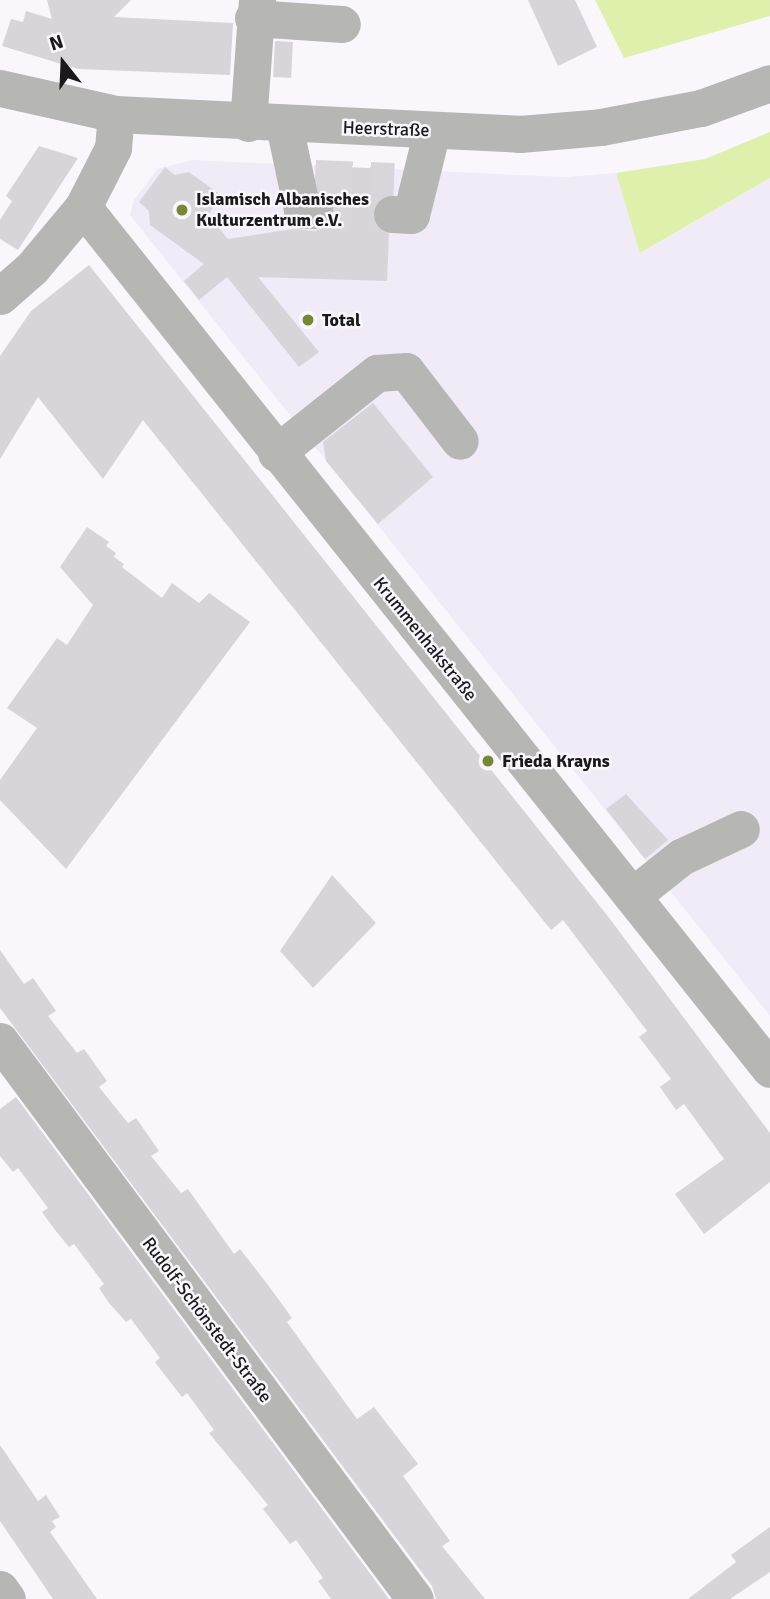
<!DOCTYPE html>
<meta charset="utf-8">
<style>
body{margin:0}
#map{position:relative;width:770px;height:1599px;overflow:hidden;background:#f9f7fc;font-family:Signika,sans-serif}
div>[style]{position:absolute}
[style*='--x']{left:calc(var(--x)*1px);top:calc(var(--y)*1px);width:calc(var(--w)*1px);rotate:calc(var(--a)*1deg)}
.built>*{inset:0;background:#f0ebf7}
.green>*{inset:0;background:#def0ac}
.building>*{inset:0;background:#d7d5da;transform-origin:0 0}
.minor-tunnel>*{height:37px;margin-top:-18.5px;transform-origin:0;background:repeating-linear-gradient(90deg,#d8d6da 0 37px,transparent 0 55px)}
.minor>*{height:37px;margin:-18.5px;padding:0 18.5px;transform-origin:18.5px;border-radius:18.5px;background:#b6b7b5}
.dots>*{width:19px;height:19px;translate:-50% -50%;box-sizing:border-box;border:4px solid #f9f7fc;border-radius:50%}
span{translate:-50% -50%;white-space:nowrap;text-align:center;line-height:1.15;-webkit-text-stroke:5px #f9f7fc;paint-order:stroke}
.street-label{font-size:18px;color:#1a191b}
.poi-label{font-size:18px;color:#1a191b;font-weight:700}
.left{translate:0 -50%;text-align:left}
.north{position:absolute;left:28px;top:28px;width:70px;height:70px;-webkit-text-stroke:5px #f9f7fc;paint-order:stroke;rotate:342deg;font-size:19px;font-weight:700;line-height:28px;text-align:center;color:#1a191b}
.north::after{content:'';display:block;margin:auto;width:24px;height:32px;background:#1a191b;clip-path:polygon(50% 0,100% 100%,50% 72%,0 100%)}
</style>
<div id="map">
<div class="built">
<i style="clip-path:polygon(193px 160px,565px 177px,616px 173px,641px 253px,770px 178px,770px 1016px,130px 215px,134px 200px,157px 169px)"></i>
</div>
<div class="green">
<i style="clip-path:polygon(595px 0,770px 0,770px 16px,624px 58px)"></i>
<i style="clip-path:polygon(770px 132px,770px 178px,640px 253px,616px 173px,705px 159px)"></i>
</div>
<div class="building">
<i style="clip-path:polygon(47px 0,131px 0,114px 17px,233px 23px,230px 75px,78px 69px,2px 46px,11px 19px,23px 22px,26px 11px,52px 19px)"></i>
<i style="clip-path:polygon(528px 0,575px 0,597px 47px,558px 66px)"></i>
<i style="left:275px;top:41px;width:18px;height:36px;rotate:3deg"></i>
<i style="clip-path:polygon(39px 146px,78px 158px,18px 250px,0 239px,0 220px,12px 201px,6px 196px)"></i>
<i style="clip-path:polygon(316px 166px,394px 169px,393px 193px,382px 196px,371px 212px,374px 224px,389px 234px,387px 281px,258px 277px,319px 352px,299px 367px,227px 277px,199px 300px,184px 281px,204px 264px,150px 225px,149px 211px,139px 202px,165px 167px,175px 175px,189px 172px,222px 196px,208px 215px,228px 239px,293px 229px,315px 231px,325px 228px,335px 211px,332px 199px,319px 190px)"></i>
<i style="clip-path:polygon(89px 265px,610px 919px,770px 1133px,770px 1182px,704px 1234px,675px 1194px,724px 1159px,684px 1104px,676px 1110px,660px 1087px,671px 1079px,639px 1037px,647px 1031px,563px 920px,551px 930px,143px 420px,103px 479px,38px 397px,0 459px,0 356px,31px 311px)"></i>
<i style="clip-path:polygon(373px 403px,433px 477px,378px 524px,326px 461px,323px 442px)"></i>
<i style="clip-path:polygon(87px 527px,109px 542px,106px 546px,116px 553px,114px 557px,124px 564px,122px 567px,162px 598px,172px 583px,199px 603px,209px 593px,250px 622px,66px 869px,0 800px,0 780px,37px 728px,7px 708px,57px 638px,67px 645px,93px 605px,60px 567px)"></i>
<i style="clip-path:polygon(626px 794px,668px 840px,645px 859px,606px 809px)"></i>
<i style="clip-path:polygon(332px 875px,376px 923px,313px 988px,280px 951px)"></i>
<i style="clip-path:polygon(0 950px,24px 984px,33px 978px,56px 1011px,48px 1016px,77px 1053px,84px 1049px,107px 1081px,99px 1087px,128px 1123px,136px 1118px,150px 1138px,159px 1151px,151px 1156px,181px 1193px,188px 1189px,234px 1254px,240px 1249px,268px 1285px,292px 1318px,287px 1322px,357px 1419px,374px 1407px,418px 1464px,403px 1476px,450px 1541px,442px 1546px,485px 1599px,436px 1599px,432px 1586px,0 1008px)"></i>
<i style="clip-path:polygon(16px 1097px,389px 1599px,331px 1599px,318px 1581px,323px 1578px,296px 1540px,290px 1544px,263px 1509px,268px 1505px,209px 1433px,214px 1430px,187px 1393px,182px 1397px,167px 1378px,155px 1362px,160px 1358px,131px 1319px,126px 1322px,109px 1303px,99px 1288px,104px 1284px,74px 1244px,69px 1247px,55px 1230px,42px 1212px,48px 1208px,18px 1168px,13px 1172px,0 1156px,0 1109px)"></i>
<i style="clip-path:polygon(0 1445px,38px 1501px,46px 1495px,60px 1517px,52px 1521px,56px 1527px,50px 1532px,97px 1599px,53px 1599px,0 1521px)"></i>
<i style="clip-path:polygon(770px 1527px,770px 1572px,730px 1599px,688px 1599px,736px 1562px,731px 1555px)"></i>
</div>
<div class="minor-tunnel">
<i style="--x:315;--y:178;--w:79;--a:2.2"></i>
<i style="--x:314;--y:210;--w:78;--a:2.9"></i>
</div>
<div class="minor">
<i style="--x:253;--y:18;--w:89;--a:3.9"></i>
<i style="--x:0;--y:88;--w:119;--a:12.6"></i>
<i style="--x:116;--y:114;--w:404;--a:2.8"></i>
<i style="--x:520;--y:134;--w:81;--a:-4.9"></i>
<i style="--x:601;--y:127;--w:102;--a:-10.8"></i>
<i style="--x:701;--y:108;--w:73;--a:-19.9"></i>
<i style="--x:248;--y:123;--w:123;--a:-85.8"></i>
<i style="--x:284;--y:125;--w:87;--a:78"></i>
<i style="--x:302;--y:210;--w:12;--a:0"></i>
<i style="--x:83;--y:207;--w:1102;--a:51.45"></i>
<i style="--x:392;--y:214;--w:19;--a:3"></i>
<i style="--x:411;--y:215;--w:87;--a:-76"></i>
<i style="--x:0;--y:296;--w:43;--a:-41.2"></i>
<i style="--x:32;--y:268;--w:80;--a:-50.1"></i>
<i style="--x:83;--y:207;--w:66;--a:-63"></i>
<i style="--x:113;--y:148;--w:34;--a:-85"></i>
<i style="--x:276;--y:453;--w:129;--a:-38.4"></i>
<i style="--x:377;--y:373;--w:29;--a:-4"></i>
<i style="--x:406;--y:371;--w:88;--a:52.4"></i>
<i style="--x:632;--y:896;--w:63;--a:-38.5"></i>
<i style="--x:681;--y:857;--w:66;--a:-25"></i>
<i style="--x:0;--y:1041;--w:695;--a:53.36"></i>
<i style="--x:0;--y:1589;--w:12;--a:55"></i>
</div>
<div class="dots">
<i style="left:182px;top:210px;background:#768737"></i>
<i style="left:308px;top:320px;background:#768737"></i>
<i style="left:488px;top:761px;background:#768737"></i>
</div>
<div class="street-label">
<span style="left:386px;top:129px;rotate:2deg">Heerstraße</span>
<span style="left:425px;top:639px;rotate:51deg">Krummenhakstraße</span>
<span style="left:207px;top:1320px;rotate:53deg">Rudolf-Schönstedt-Straße</span>
</div>
<div class="poi-label">
<span class="left" style="left:196px;top:210px">Islamisch Albanisches<br>Kulturzentrum e.V.</span>
<span class="left" style="left:322px;top:320px">Total</span>
<span class="left" style="left:502px;top:761px">Frieda Krayns</span>
</div>
<div class="north">N</div>
</div>
